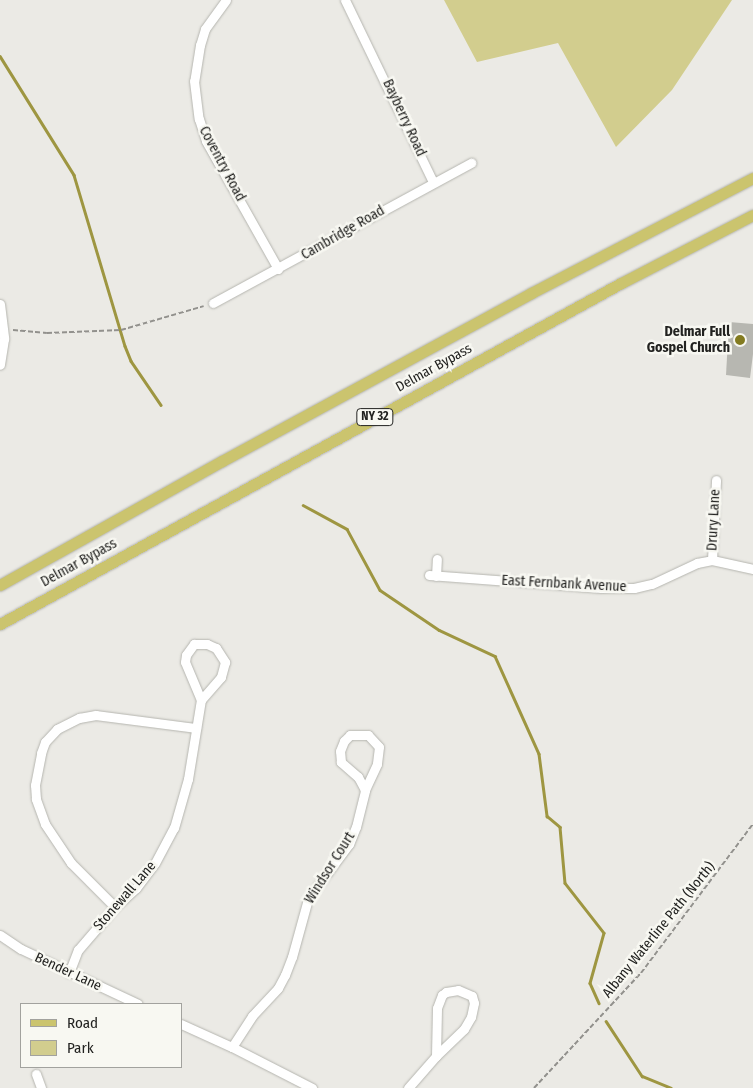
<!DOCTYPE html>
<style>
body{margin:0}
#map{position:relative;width:753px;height:1088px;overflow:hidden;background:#ebeae5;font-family:"Fira Sans Condensed",sans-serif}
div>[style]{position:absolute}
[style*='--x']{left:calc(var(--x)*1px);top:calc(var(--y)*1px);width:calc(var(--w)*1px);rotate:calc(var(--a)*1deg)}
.green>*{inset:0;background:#d2cd8e}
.stream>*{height:2.5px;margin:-1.25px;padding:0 1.25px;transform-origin:1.25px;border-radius:1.25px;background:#9e9641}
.building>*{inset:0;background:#b7b7b1}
.path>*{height:2px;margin-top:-1px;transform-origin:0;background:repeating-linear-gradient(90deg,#92918d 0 5px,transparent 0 7.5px)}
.roads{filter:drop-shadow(0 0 1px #b5b5af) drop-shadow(0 0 1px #b5b5af)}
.minor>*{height:9px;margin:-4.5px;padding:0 4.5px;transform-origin:4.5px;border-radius:4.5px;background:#fff}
.major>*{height:11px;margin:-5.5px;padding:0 5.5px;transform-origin:5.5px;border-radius:5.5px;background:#cbc46e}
.dots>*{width:14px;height:14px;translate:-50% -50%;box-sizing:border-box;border:2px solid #f8f8f2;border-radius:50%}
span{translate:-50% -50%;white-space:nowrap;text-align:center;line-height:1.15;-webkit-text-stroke:5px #f8f8f2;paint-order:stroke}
.shield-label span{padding:1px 4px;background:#f8f8f2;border:1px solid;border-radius:4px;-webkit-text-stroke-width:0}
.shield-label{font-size:12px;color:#222220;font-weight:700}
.street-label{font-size:14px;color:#222220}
.poi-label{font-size:14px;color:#222220;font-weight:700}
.right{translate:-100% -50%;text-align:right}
.legend{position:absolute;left:20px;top:1003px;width:162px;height:65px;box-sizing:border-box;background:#f8f8f2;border:1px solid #a2a29e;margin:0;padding:6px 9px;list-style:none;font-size:15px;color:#222220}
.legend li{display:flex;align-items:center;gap:10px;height:25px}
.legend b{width:25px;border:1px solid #a2a29e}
</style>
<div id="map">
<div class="green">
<i style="clip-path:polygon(444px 0,732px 0,672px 90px,616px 147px,558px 43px,477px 62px)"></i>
</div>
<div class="stream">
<i style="--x:0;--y:56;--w:140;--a:58.1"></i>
<i style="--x:74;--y:175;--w:178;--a:73.4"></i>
<i style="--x:125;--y:346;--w:16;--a:68"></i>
<i style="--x:131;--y:361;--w:53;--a:55.7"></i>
<i style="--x:303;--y:505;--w:50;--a:28.6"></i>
<i style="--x:347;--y:529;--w:69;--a:61.6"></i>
<i style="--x:380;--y:590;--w:71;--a:34.1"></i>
<i style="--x:439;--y:630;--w:62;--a:24.9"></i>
<i style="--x:495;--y:656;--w:107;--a:65.8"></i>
<i style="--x:539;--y:754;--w:63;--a:82.6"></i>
<i style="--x:547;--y:816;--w:17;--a:40"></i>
<i style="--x:560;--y:827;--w:56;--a:84.9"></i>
<i style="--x:565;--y:883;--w:63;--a:52"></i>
<i style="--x:604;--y:933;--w:52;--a:105.6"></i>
<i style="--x:590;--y:983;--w:22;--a:66"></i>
<i style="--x:606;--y:1021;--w:66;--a:56.8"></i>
<i style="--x:642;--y:1076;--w:31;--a:22"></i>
</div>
<div class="building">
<i style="clip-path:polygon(729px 322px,753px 324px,753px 354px,750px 378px,726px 375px)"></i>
</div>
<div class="path">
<i style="--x:13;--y:330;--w:34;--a:5"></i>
<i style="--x:47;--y:333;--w:74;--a:-2.3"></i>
<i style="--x:121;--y:330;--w:86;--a:-16.1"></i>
<i style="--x:534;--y:1088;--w:157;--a:-47.1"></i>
<i style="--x:641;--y:973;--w:186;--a:-53.1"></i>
</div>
<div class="roads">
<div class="minor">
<i style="--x:226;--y:0;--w:36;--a:126"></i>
<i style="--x:205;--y:29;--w:17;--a:107"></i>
<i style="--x:200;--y:45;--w:36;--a:99"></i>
<i style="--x:194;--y:81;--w:38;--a:83"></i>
<i style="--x:199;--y:119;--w:23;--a:72"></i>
<i style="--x:206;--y:141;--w:147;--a:60.6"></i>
<i style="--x:345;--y:0;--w:202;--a:64.2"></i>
<i style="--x:213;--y:303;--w:294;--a:-28.5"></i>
<i style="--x:0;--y:304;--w:35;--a:83"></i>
<i style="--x:4;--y:339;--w:26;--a:99"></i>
<i style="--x:712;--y:560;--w:80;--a:-87.1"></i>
<i style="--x:429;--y:575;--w:173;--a:4.3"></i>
<i style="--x:602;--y:588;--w:32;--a:0"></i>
<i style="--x:634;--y:588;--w:18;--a:-13"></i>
<i style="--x:652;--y:584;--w:50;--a:-25"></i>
<i style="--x:697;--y:563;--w:15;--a:-11"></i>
<i style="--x:712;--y:560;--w:42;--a:12.4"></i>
<i style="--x:436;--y:576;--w:17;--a:-87"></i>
<i style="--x:194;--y:644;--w:13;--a:0"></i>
<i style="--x:207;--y:644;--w:10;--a:24"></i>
<i style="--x:216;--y:648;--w:17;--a:57"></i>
<i style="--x:225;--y:662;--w:16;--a:105"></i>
<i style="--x:221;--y:677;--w:30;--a:131"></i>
<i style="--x:201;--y:700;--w:41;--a:-112.8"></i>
<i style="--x:185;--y:662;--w:7;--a:-82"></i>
<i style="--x:186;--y:655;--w:14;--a:-54"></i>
<i style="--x:350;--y:735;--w:18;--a:0"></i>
<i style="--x:368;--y:735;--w:16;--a:47"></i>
<i style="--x:379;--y:747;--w:17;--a:97"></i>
<i style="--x:377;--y:764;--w:29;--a:115"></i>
<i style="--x:365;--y:790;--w:15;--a:-118"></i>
<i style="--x:358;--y:777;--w:23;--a:-139"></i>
<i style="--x:341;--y:762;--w:11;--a:-95"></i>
<i style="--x:340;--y:751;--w:11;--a:-68"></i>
<i style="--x:344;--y:741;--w:8;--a:-45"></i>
<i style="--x:115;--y:907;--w:62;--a:-135"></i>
<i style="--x:71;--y:863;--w:47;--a:-123.7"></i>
<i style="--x:45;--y:824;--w:27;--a:-110"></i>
<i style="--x:36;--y:799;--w:14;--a:-94"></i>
<i style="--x:35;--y:785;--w:33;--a:-79"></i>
<i style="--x:41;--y:753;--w:12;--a:-70"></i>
<i style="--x:45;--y:742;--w:18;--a:-47"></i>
<i style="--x:57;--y:729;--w:25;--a:-27"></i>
<i style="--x:79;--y:718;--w:17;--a:-10"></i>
<i style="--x:96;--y:715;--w:101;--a:7.4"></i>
<i style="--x:0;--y:935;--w:25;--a:34"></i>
<i style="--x:21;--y:949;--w:129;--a:25.2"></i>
<i style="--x:69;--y:973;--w:25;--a:-69"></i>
<i style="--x:78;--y:950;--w:57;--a:-49.3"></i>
<i style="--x:115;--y:907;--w:28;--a:-42"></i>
<i style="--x:136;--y:888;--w:31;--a:-53"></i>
<i style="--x:155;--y:863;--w:40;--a:-62"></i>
<i style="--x:174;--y:828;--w:51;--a:-74.1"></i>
<i style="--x:188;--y:779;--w:80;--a:-80.7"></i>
<i style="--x:458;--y:990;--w:15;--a:23"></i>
<i style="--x:472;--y:996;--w:7;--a:74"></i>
<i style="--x:474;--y:1003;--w:14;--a:102"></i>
<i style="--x:471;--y:1017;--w:14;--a:120"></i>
<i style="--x:464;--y:1029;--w:39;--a:136"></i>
<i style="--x:436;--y:1056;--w:48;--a:-88.8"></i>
<i style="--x:437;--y:1008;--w:14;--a:-69"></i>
<i style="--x:442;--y:995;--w:5;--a:-37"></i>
<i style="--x:446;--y:992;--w:12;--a:-9"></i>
<i style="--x:181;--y:1024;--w:56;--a:24.3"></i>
<i style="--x:232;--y:1047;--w:90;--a:27.1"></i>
<i style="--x:232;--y:1047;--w:37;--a:-57"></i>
<i style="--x:252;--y:1016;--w:38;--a:-47"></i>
<i style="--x:278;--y:988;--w:15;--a:-62"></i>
<i style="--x:285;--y:975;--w:19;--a:-69"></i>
<i style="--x:292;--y:957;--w:60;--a:-74.6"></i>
<i style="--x:308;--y:899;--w:69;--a:-53.3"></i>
<i style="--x:349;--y:844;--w:18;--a:-68"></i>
<i style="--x:356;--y:827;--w:38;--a:-76"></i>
<i style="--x:36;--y:1074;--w:15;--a:70"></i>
<i style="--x:408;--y:1088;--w:43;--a:-48.8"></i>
</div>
<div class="major">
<i style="--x:0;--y:585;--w:254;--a:-29.2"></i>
<i style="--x:222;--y:461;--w:352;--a:-28.5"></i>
<i style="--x:531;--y:293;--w:250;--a:-27.4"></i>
<i style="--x:0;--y:624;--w:708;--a:-28.77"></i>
<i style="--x:621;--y:283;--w:148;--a:-27.3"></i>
</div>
</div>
<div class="dots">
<i style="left:740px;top:340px;background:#837b21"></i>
</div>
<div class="shield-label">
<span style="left:375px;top:417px">NY 32</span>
</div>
<div class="street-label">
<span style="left:404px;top:118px;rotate:65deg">Bayberry Road</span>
<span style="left:222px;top:164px;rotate:62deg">Coventry Road</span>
<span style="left:343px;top:233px;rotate:-30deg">Cambridge Road</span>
<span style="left:434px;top:368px;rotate:-29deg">Delmar Bypass</span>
<span style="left:714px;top:520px;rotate:-87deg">Drury Lane</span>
<span style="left:79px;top:563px;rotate:-29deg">Delmar Bypass</span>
<span style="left:564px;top:584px;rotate:3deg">East Fernbank Avenue</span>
<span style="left:330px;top:868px;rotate:-58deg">Windsor Court</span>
<span style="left:125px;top:896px;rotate:-49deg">Stonewall Lane</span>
<span style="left:659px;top:930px;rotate:-51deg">Albany Waterline Path (North)</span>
<span style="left:68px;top:972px;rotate:25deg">Bender Lane</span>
</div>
<div class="poi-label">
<span class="right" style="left:730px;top:340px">Delmar Full<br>Gospel Church</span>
</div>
<ul class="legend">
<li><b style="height:6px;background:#cbc46e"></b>Road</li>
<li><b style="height:14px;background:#d2cd8e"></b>Park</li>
</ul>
</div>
